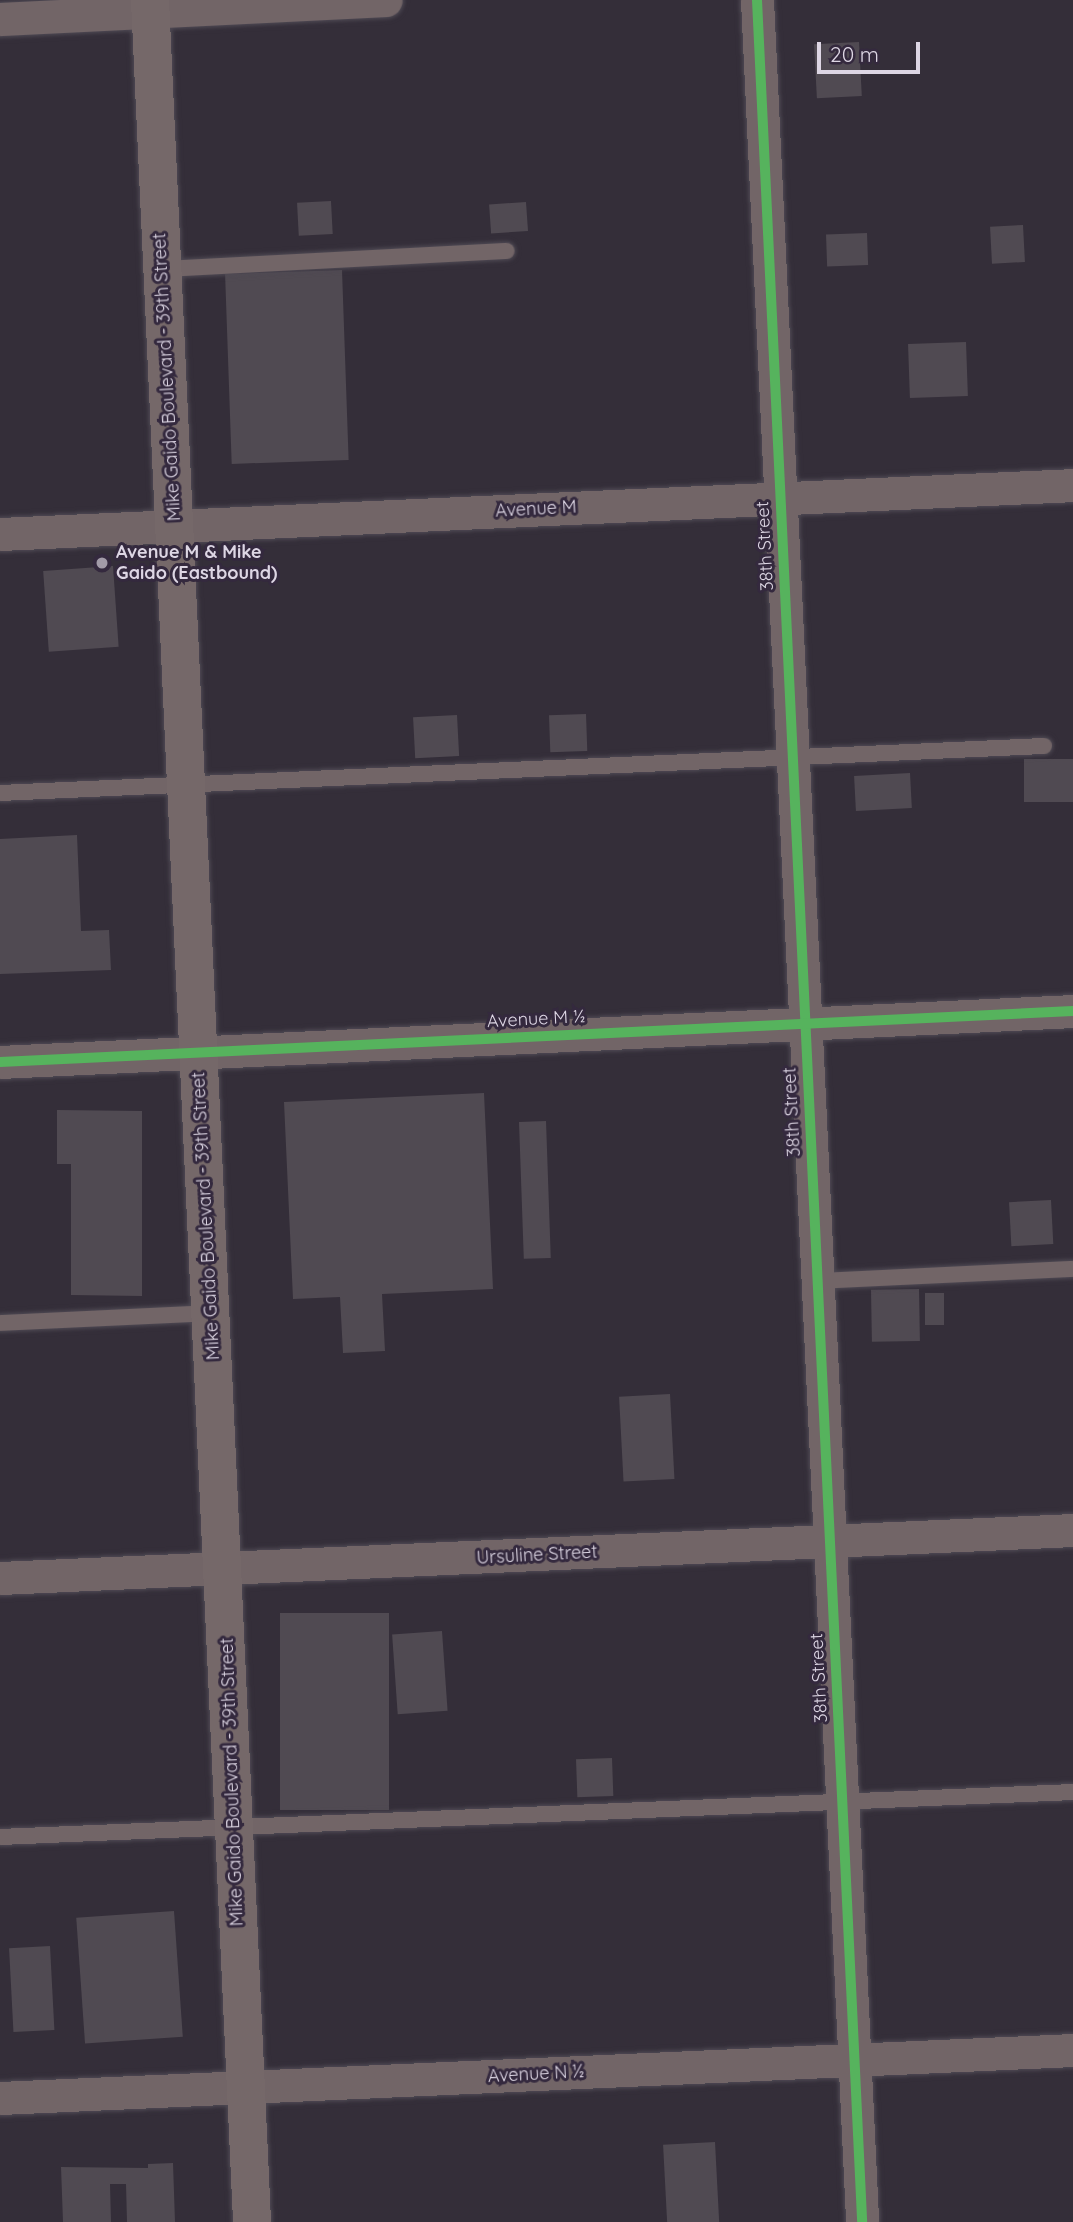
<!DOCTYPE html>
<meta charset="utf-8">
<style>
body{margin:0}
#map{position:relative;width:1073px;height:2222px;overflow:hidden;background:#342e39;font-family:Quicksand,sans-serif}
div>[style]{position:absolute}
[style*='--x']{left:calc(var(--x)*1px);top:calc(var(--y)*1px);width:calc(var(--w)*1px);rotate:calc(var(--a)*1deg)}
.building>*{inset:0;background:#504a52;transform-origin:0 0}
.roads{filter:drop-shadow(0 0 2px #4f4a54) drop-shadow(0 0 2px #4f4a54)}
.lane>*{height:16px;margin:-8px;padding:0 8px;transform-origin:8px;border-radius:8px;background:#726567}
.street>*{height:33px;margin:-16.5px;padding:0 16.5px;transform-origin:16.5px;border-radius:16.5px;background:#726567}
.secondary>*{height:38px;margin:-19px;padding:0 19px;transform-origin:19px;border-radius:19px;background:#756869}
.cycleway>*{height:10px;margin:-5px;padding:0 5px;transform-origin:5px;border-radius:5px;background:#56b35d}
.dots>*{width:19px;height:19px;translate:-50% -50%;box-sizing:border-box;border:4px solid #34293e;border-radius:50%}
span{translate:-50% -50%;white-space:nowrap;text-align:center;line-height:1.15;-webkit-text-stroke:6px #34293e;paint-order:stroke}
.street-label{font-size:18px;color:#ddd6e4}
.poi-label{font-size:18px;color:#ddd6e4;font-weight:700}
.left{translate:0 -50%;text-align:left}
.scale{position:absolute;left:817px;top:42px;width:103px;height:32px;box-sizing:border-box;border:4px solid #ddd6e4;border-top:0;padding-left:9px;font-size:21px;line-height:24px;white-space:nowrap;color:#ddd6e4;-webkit-text-stroke:5px #34293e;paint-order:stroke}
</style>
<div id="map">
<div class="building">
<i style="left:859px;top:42px;width:54px;height:45px;rotate:87deg"></i>
<i style="left:331px;top:201px;width:33px;height:34px;rotate:87deg"></i>
<i style="left:526px;top:202px;width:29px;height:37px;rotate:86deg"></i>
<i style="left:1023px;top:225px;width:37px;height:33px;rotate:87deg"></i>
<i style="left:867px;top:233px;width:32px;height:41px;rotate:88deg"></i>
<i style="left:342px;top:270px;width:190px;height:117px;rotate:88deg"></i>
<i style="left:966px;top:342px;width:54px;height:58px;rotate:88deg"></i>
<i style="left:113px;top:566px;width:81px;height:70px;rotate:86deg"></i>
<i style="left:586px;top:714px;width:37px;height:37px;rotate:88deg"></i>
<i style="left:457px;top:715px;width:41px;height:44px;rotate:87deg"></i>
<i style="left:1073px;top:759px;width:43px;height:49px;rotate:90deg"></i>
<i style="left:910px;top:773px;width:35px;height:56px;rotate:87deg"></i>
<i style="clip-path:polygon(77px 835px,81px 931px,109px 930px,111px 970px,0 974px,0 839px)"></i>
<i style="clip-path:polygon(484px 1093px,493px 1289px,382px 1294px,385px 1351px,343px 1353px,340px 1297px,293px 1299px,284px 1102px)"></i>
<i style="clip-path:polygon(57px 1110px,142px 1111px,142px 1296px,71px 1295px,71px 1164px,57px 1164px)"></i>
<i style="left:546px;top:1121px;width:137px;height:27px;rotate:88deg"></i>
<i style="left:1051px;top:1200px;width:44px;height:42px;rotate:87deg"></i>
<i style="left:919px;top:1289px;width:52px;height:48px;rotate:89deg"></i>
<i style="left:925px;top:1293px;width:19px;height:32px"></i>
<i style="left:670px;top:1394px;width:85px;height:51px;rotate:87deg"></i>
<i style="left:280px;top:1613px;width:109px;height:197px"></i>
<i style="left:442px;top:1631px;width:80px;height:50px;rotate:86deg"></i>
<i style="left:612px;top:1758px;width:38px;height:36px;rotate:88deg"></i>
<i style="left:174px;top:1911px;width:126px;height:98px;rotate:86deg"></i>
<i style="left:50px;top:1946px;width:84px;height:41px;rotate:87deg"></i>
<i style="left:715px;top:2142px;width:80px;height:52px;rotate:87deg"></i>
<i style="clip-path:polygon(173px 2163px,175px 2222px,127px 2222px,126px 2184px,110px 2184px,111px 2222px,63px 2222px,61px 2167px,148px 2168px,148px 2164px)"></i>
</div>
<div class="roads">
<div class="lane">
<i style="--x:163;--y:269;--w:344;--a:-3"></i>
<i style="--x:0;--y:793;--w:1045;--a:-2.58"></i>
<i style="--x:818;--y:1281;--w:255;--a:-2.7"></i>
<i style="--x:0;--y:1323;--w:211;--a:-2.7"></i>
<i style="--x:0;--y:1837;--w:1074;--a:-2.4"></i>
</div>
<div class="street">
<i style="--x:757;--y:0;--w:2224;--a:87.29"></i>
<i style="--x:0;--y:19;--w:386;--a:-2.8"></i>
<i style="--x:0;--y:534;--w:1074;--a:-2.61"></i>
<i style="--x:0;--y:1062;--w:1074;--a:-2.72"></i>
<i style="--x:0;--y:1578;--w:1074;--a:-2.56"></i>
<i style="--x:0;--y:2098;--w:1074;--a:-2.56"></i>
</div>
<div class="secondary">
<i style="--x:150;--y:0;--w:2224;--a:87.37"></i>
</div>
</div>
<div class="cycleway">
<i style="--x:757;--y:0;--w:2224;--a:87.29"></i>
<i style="--x:0;--y:1062;--w:1074;--a:-2.72"></i>
</div>
<div class="dots">
<i style="left:102px;top:563px;background:#a29ba8"></i>
</div>
<div class="street-label">
<span style="left:167px;top:377px;rotate:-93deg">Mike Gaido Boulevard - 39th Street</span>
<span style="left:536px;top:509px;rotate:-3deg">Avenue M</span>
<span style="left:765px;top:546px;rotate:-93deg">38th Street</span>
<span style="left:536px;top:1019px;rotate:-3deg">Avenue M ½</span>
<span style="left:792px;top:1112px;rotate:-93deg">38th Street</span>
<span style="left:206px;top:1216px;rotate:-93deg">Mike Gaido Boulevard - 39th Street</span>
<span style="left:537px;top:1555px;rotate:-3deg">Ursuline Street</span>
<span style="left:819px;top:1678px;rotate:-93deg">38th Street</span>
<span style="left:232px;top:1782px;rotate:-92deg">Mike Gaido Boulevard - 39th Street</span>
<span style="left:536px;top:2074px;rotate:-3deg">Avenue N ½</span>
</div>
<div class="poi-label">
<span class="left" style="left:116px;top:563px">Avenue M &amp; Mike<br>Gaido (Eastbound)</span>
</div>
<div class="scale">20 m</div>
</div>
